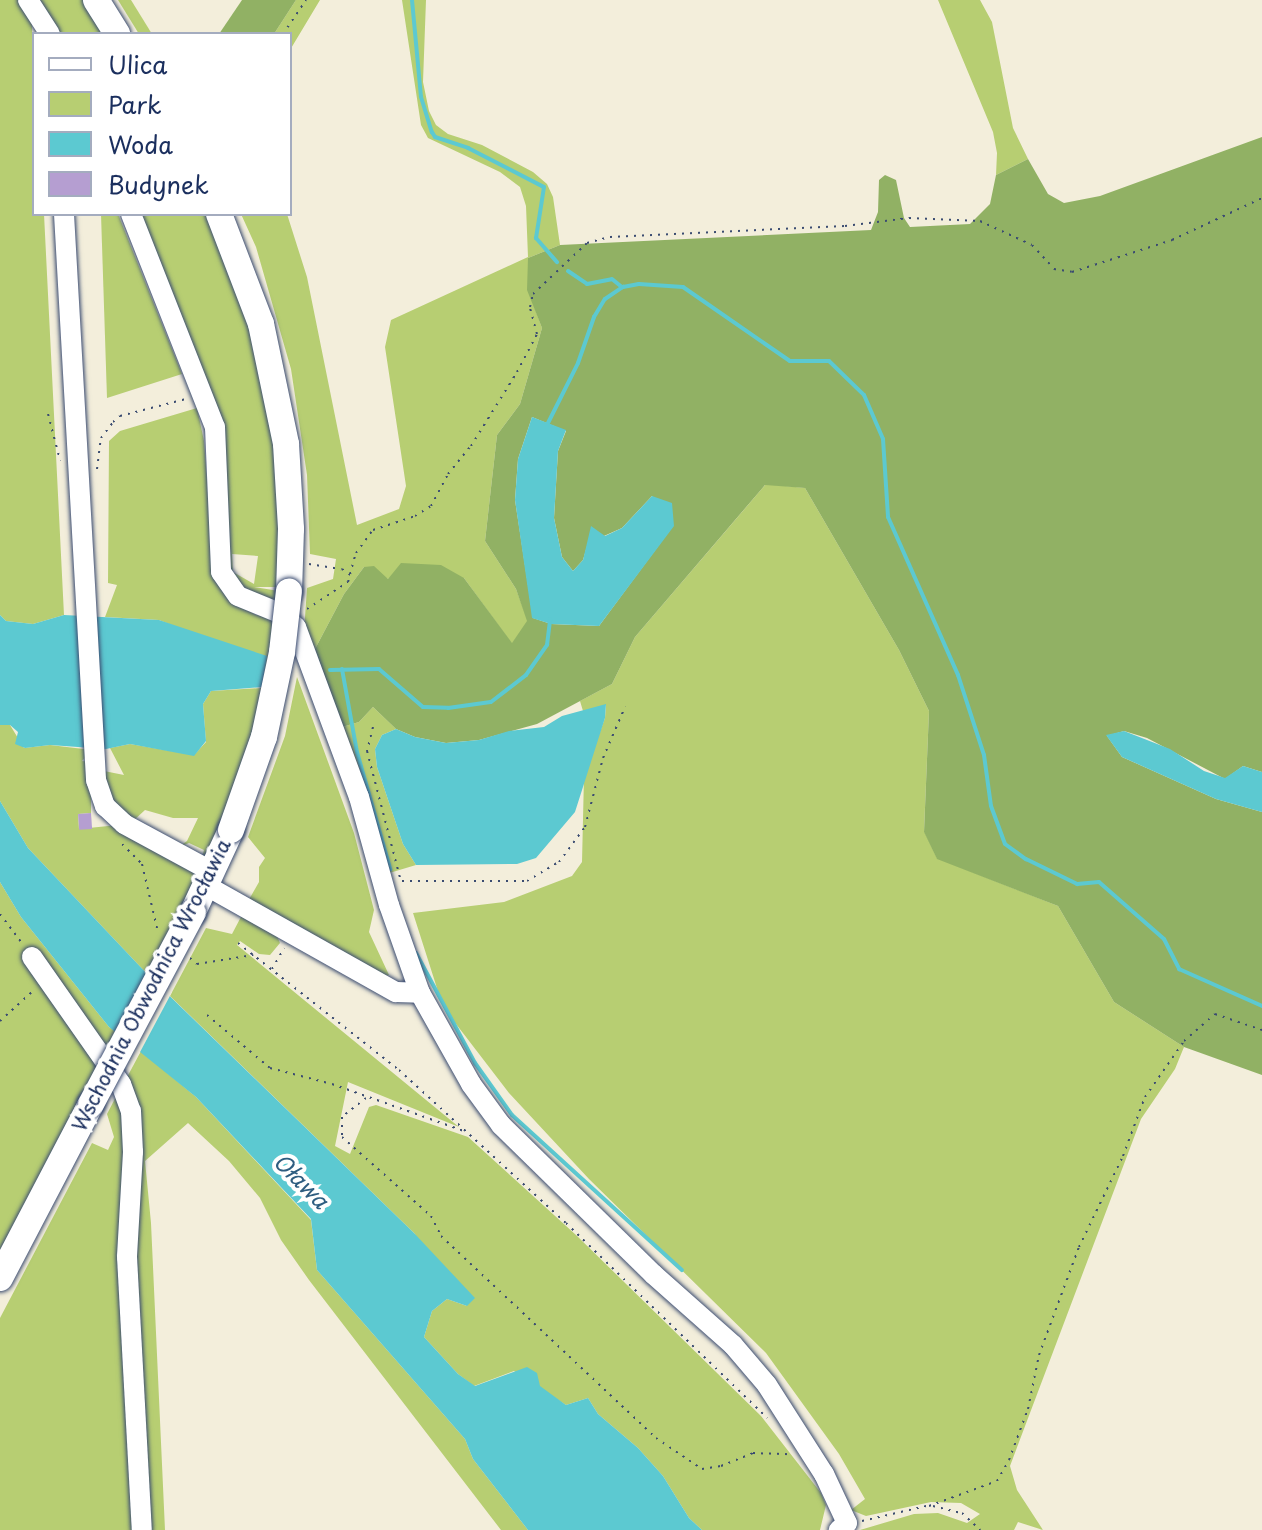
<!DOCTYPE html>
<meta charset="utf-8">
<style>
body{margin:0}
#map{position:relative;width:1262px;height:1530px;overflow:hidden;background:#f3eedb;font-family:"Playpen Sans",sans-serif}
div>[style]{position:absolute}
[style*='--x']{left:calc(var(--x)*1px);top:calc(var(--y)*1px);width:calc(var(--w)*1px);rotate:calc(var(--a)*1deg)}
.green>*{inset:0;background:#b7ce72}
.forest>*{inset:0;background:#91b164}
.water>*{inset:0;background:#5cc9d1}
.pier>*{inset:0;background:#f3eedb}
.stream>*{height:4px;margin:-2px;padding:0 2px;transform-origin:2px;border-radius:2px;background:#5cc9d1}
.building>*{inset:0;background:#b59ed1;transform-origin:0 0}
.path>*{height:2px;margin-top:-1px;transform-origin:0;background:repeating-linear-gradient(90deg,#3b4c71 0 2px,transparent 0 8px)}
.roads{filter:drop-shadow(0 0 2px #3b4c71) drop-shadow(0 0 2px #3b4c71)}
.minor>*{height:20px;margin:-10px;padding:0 10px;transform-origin:10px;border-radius:10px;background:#fff}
.major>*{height:26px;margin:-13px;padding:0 13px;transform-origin:13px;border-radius:13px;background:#fff}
.bridges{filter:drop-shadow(0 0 2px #3b4c71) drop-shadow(0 0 2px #3b4c71)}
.major-bridge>*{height:26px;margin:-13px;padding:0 13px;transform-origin:13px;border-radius:13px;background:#fff}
span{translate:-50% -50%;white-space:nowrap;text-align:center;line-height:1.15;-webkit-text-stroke:8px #fff;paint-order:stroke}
.street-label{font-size:20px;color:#1b2f5e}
.water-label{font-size:22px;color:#2e5d80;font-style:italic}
.legend{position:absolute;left:32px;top:32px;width:260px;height:184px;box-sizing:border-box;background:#fff;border:2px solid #a4acbf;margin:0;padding:10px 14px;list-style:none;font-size:24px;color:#1b2f5e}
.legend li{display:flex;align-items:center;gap:16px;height:40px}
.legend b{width:40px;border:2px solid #a4acbf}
</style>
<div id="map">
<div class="green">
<i style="clip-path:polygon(0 0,21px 0,32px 24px,34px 214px,44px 214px,64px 615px,33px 624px,6px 621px,0 615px)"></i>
<i style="clip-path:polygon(36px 0,88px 0,109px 34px,58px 34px)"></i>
<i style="clip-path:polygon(118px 0,131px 0,152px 34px,139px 34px)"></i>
<i style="clip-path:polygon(296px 0,320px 0,290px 50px,290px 34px,274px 34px)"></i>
<i style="clip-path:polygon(402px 0,426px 0,423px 82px,429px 111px,436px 125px,448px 134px,482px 145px,533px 172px,547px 184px,553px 197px,560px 245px,528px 258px,528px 290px,542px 328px,520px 404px,497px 435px,485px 541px,516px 589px,528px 621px,512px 644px,464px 578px,394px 576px,388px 579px,364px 567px,344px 594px,315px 649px,304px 632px,307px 588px,333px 579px,336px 559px,310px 554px,307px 475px,291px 369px,256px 247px,241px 214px,287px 214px,307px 277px,357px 525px,399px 509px,406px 486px,385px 347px,391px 320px,528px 257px,526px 206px,520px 187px,500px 172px,428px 138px,421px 125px)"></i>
<i style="clip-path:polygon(938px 0,980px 0,992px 22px,1013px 128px,1028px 159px,996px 175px,997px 153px,993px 132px)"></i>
<i style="clip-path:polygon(101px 214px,118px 214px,182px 374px,107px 398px)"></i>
<i style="clip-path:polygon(evenodd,139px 214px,210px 214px,244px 295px,279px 468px,280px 587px,254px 587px,279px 591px,278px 603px,252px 595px,235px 581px,229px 564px,226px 464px,139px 214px,232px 554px,258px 556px,254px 584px,233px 572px,232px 554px)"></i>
<i style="clip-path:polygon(197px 408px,204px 441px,212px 544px,227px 598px,256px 615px,277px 617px,258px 724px,210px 860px,201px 861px,204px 850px,189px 843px,177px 848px,187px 841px,198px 818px,173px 818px,145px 810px,132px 822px,116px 811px,99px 770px,124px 775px,110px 748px,130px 744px,194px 755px,206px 742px,203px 704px,211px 691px,262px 688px,194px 634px,159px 620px,105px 617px,117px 585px,108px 583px,109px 441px,120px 431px)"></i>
<i style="clip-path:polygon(766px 484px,805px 488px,899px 650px,929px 711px,924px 831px,937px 858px,1058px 906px,1114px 1002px,1184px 1047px,1175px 1069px,1141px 1119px,1010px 1466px,1017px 1490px,1043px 1530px,1018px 1522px,1014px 1530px,860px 1530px,914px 1514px,938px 1513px,967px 1523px,980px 1514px,961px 1503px,931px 1502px,866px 1516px,851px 1510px,865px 1499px,839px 1454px,766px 1353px,589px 1179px,509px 1093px,443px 1007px,413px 913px,504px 902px,572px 876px,582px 862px,584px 776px,605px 718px,606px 705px,583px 711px,580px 701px,612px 684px,635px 637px)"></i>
<i style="clip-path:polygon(297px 677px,354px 833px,374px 910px,369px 932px,389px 975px,382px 977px,247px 903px,259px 882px,259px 867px,265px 858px,248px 837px,285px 736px)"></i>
<i style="clip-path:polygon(373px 707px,396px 729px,382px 735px,375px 749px,377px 767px,403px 844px,416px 865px,386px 874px,342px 727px,359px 722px)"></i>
<i style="clip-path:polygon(0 725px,10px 725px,24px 748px,50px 745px,92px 750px,82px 761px,91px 762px,91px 813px,78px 814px,79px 829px,118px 825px,198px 876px,149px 976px,28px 848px,0 801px)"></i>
<i style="clip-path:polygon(0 882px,21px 917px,109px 1027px,119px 1034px,0 1253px)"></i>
<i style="clip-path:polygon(242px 915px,276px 934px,280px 943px,270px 955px,259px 954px,240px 941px,237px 945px,459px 1127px,348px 1082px,335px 1146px,350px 1154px,369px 1107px,376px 1105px,468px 1137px,576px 1235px,761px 1416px,821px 1493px,826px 1505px,820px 1530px,702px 1530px,689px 1518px,663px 1476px,638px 1448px,598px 1414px,588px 1398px,566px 1405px,514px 1371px,474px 1386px,458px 1374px,424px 1337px,432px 1311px,447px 1299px,467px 1306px,414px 1233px,170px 996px,206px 928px,232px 934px)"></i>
<i style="clip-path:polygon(141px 1051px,196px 1097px,311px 1220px,317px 1270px,465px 1439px,473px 1459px,528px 1530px,501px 1530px,309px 1280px,281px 1240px,260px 1198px,229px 1161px,188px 1123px,145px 1161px,151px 1223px,165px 1530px,0 1530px,0 1318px,92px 1143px,108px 1150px,114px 1137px,107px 1114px,120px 1089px,129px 1148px,120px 1226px,124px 1313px,139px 1312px,132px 1223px,139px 1143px,131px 1094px,125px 1081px)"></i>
</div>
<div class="forest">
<i style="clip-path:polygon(242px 0,296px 0,274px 34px,219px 34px)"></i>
<i style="clip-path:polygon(evenodd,1262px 137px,1262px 772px,1243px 766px,1225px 779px,1147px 738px,1124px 731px,1107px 736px,1122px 757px,1216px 799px,1262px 812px,1262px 1075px,1184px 1047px,1114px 1002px,1058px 906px,937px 859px,924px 832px,929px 711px,899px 650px,805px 488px,765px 485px,635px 637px,612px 684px,537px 724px,479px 740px,446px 743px,415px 737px,396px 729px,373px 707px,359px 722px,342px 727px,315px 649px,344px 594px,364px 567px,374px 566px,388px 579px,401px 563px,441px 565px,464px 578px,512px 643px,527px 621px,516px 589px,485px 541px,497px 435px,520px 404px,542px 328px,527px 290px,528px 258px,560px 245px,871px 230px,878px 212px,879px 180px,885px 175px,896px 180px,904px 218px,910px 227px,970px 224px,990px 204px,996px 175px,1028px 159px,1048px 194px,1064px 203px,1100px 196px,1262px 137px,532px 417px,566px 431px,558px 451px,554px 518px,562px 557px,573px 571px,583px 560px,588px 543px,622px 528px,652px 496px,673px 526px,599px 626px,551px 624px,533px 618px,515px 500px,518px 459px,532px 417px)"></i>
</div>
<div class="water">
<i style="clip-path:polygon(532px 417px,566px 430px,558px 451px,554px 518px,562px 557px,573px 571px,583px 560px,591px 526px,605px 536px,622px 528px,652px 496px,672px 503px,674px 526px,599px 626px,551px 624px,532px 618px,515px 500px,518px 459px)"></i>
<i style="clip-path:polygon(0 615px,6px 621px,33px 624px,64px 615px,159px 620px,267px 656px,262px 687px,211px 691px,203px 704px,206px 741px,194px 756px,130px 744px,106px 749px,50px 745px,25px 748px,15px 744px,18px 732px,10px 725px,0 725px)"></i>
<i style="clip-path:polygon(606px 704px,605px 718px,575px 812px,536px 858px,517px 864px,416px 865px,403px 844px,377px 767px,375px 749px,382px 735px,396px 729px,415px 737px,446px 743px,479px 740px,509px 731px,544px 727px,562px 716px)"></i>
<i style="clip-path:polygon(1124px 731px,1170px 749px,1204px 771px,1225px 778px,1243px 766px,1262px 772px,1262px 812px,1216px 799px,1122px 757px,1106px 735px)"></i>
<i style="clip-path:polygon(0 801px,28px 848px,149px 976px,414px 1233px,475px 1298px,467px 1306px,447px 1299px,432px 1311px,424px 1337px,458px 1374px,475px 1386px,527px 1367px,537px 1373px,540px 1386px,566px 1405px,588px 1398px,598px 1414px,638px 1448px,663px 1476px,689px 1518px,702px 1530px,528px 1530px,473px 1459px,465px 1439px,317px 1270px,311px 1219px,196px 1097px,109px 1027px,21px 917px,0 882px)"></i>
</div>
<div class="pier">
<i style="clip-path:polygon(151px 972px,172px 992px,139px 1054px,117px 1038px)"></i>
</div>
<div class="stream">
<i style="--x:412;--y:0;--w:97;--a:84.7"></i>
<i style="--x:421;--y:97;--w:37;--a:73"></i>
<i style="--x:432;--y:132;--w:6;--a:59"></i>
<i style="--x:435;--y:137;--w:35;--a:18"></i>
<i style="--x:468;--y:148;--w:85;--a:27.2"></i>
<i style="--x:544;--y:187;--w:52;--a:98.9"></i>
<i style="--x:536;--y:238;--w:32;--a:49"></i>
<i style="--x:568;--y:271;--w:23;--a:34"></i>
<i style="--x:587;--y:284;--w:25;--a:-11"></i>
<i style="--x:612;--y:279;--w:13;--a:39"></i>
<i style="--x:547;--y:425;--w:69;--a:-63.4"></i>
<i style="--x:578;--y:363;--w:49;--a:-70.8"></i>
<i style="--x:594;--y:317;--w:21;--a:-59"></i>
<i style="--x:605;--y:299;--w:22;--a:-34"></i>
<i style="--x:623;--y:287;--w:16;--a:-11"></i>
<i style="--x:639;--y:284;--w:44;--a:3.9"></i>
<i style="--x:683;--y:287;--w:130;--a:34.7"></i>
<i style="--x:790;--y:361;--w:39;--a:0"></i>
<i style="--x:829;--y:361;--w:49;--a:44.2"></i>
<i style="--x:864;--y:395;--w:48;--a:66.6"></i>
<i style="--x:883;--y:439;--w:78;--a:86.3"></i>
<i style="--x:888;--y:517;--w:173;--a:66.1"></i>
<i style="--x:958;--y:675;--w:84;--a:72"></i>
<i style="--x:984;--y:755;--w:51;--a:82.2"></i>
<i style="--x:991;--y:806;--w:40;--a:69.8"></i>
<i style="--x:1005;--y:844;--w:26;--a:36"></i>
<i style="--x:1026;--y:859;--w:57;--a:26.1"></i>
<i style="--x:1077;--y:884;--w:22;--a:-5"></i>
<i style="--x:1099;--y:882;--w:86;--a:41.2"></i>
<i style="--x:1164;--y:939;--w:34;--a:63"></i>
<i style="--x:1179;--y:969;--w:91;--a:24"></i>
<i style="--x:342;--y:669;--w:84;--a:79.8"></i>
<i style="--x:357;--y:752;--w:122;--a:74.2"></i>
<i style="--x:330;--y:670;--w:49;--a:-1.2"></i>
<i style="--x:379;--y:669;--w:58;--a:40.8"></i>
<i style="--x:423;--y:707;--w:25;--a:2"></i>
<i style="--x:448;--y:708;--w:43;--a:-7.9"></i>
<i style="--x:491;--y:702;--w:44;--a:-37.6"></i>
<i style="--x:526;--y:675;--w:37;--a:-55"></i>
<i style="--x:547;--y:645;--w:26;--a:-83"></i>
<i style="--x:416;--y:953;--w:125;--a:61.8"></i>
<i style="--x:475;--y:1063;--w:64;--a:54.6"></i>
<i style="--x:512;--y:1115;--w:230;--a:42.4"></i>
</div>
<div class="building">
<i style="left:91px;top:813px;width:16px;height:13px;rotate:86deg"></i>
</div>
<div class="path">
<i style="--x:283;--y:34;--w:41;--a:-55.9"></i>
<i style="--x:48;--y:414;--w:48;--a:75.4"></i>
<i style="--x:97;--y:469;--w:31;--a:-83"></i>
<i style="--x:101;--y:438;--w:20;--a:-53"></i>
<i style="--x:113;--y:422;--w:9;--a:-41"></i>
<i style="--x:120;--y:416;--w:68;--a:-14.4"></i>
<i style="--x:309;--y:564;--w:33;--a:9"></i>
<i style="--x:342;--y:569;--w:12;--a:35"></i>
<i style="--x:307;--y:609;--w:49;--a:-33.4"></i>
<i style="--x:348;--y:582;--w:30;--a:-75"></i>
<i style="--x:356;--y:553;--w:29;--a:-54"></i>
<i style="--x:373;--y:530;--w:44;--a:-18.4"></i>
<i style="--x:415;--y:516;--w:19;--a:-32"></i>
<i style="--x:431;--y:506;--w:36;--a:-62"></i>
<i style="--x:448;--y:474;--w:36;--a:-51"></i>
<i style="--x:471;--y:446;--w:87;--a:-58.1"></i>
<i style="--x:517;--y:372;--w:43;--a:-62.2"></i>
<i style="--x:537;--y:334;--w:28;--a:-105"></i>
<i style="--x:530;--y:307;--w:13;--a:-77"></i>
<i style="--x:533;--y:294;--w:74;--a:-43.4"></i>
<i style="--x:587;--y:243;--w:24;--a:-15"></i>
<i style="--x:610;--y:237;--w:235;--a:-2.7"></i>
<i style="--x:845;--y:226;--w:64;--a:-7.1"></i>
<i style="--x:909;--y:218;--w:71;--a:2.4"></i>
<i style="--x:980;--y:221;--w:57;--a:24.8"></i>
<i style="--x:1032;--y:245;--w:33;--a:47"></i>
<i style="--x:1054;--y:269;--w:18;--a:9"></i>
<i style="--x:1072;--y:272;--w:105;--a:-17.7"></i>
<i style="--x:1172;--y:240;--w:99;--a:-25"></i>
<i style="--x:373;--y:727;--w:25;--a:104"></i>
<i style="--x:367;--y:751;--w:131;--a:75.4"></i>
<i style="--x:122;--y:844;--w:28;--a:45"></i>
<i style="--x:142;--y:864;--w:70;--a:76.8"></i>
<i style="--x:402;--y:881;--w:125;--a:0"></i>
<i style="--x:527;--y:881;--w:37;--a:-31"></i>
<i style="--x:559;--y:862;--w:44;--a:-53.4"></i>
<i style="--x:585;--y:827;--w:71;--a:-75.4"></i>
<i style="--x:603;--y:758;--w:56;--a:-66.7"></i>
<i style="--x:0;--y:914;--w:35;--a:53"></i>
<i style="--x:238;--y:943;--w:205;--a:38.3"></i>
<i style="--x:399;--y:1070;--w:226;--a:42.5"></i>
<i style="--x:566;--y:1223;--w:280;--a:44.1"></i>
<i style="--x:190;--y:958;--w:9;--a:41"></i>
<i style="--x:197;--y:964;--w:57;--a:-9.1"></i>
<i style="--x:272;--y:969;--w:24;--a:-60"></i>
<i style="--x:207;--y:1015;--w:82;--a:40.1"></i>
<i style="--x:270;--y:1068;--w:64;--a:14.5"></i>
<i style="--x:332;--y:1084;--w:143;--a:19.6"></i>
<i style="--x:0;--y:1021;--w:46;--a:-42.4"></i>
<i style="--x:366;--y:1098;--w:31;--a:142"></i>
<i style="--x:342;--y:1117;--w:20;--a:90"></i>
<i style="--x:342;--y:1137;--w:119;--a:41.6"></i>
<i style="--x:431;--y:1216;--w:22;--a:63"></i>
<i style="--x:441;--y:1236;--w:295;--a:43.2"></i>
<i style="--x:656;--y:1438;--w:55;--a:34"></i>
<i style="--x:702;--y:1469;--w:19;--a:-9"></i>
<i style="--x:721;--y:1466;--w:35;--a:-22"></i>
<i style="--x:753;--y:1453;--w:38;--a:2"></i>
<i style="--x:929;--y:1506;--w:72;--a:-20.2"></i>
<i style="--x:997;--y:1481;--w:24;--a:-60"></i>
<i style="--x:1009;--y:1460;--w:54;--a:-69.6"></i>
<i style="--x:1028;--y:1409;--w:55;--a:-78.5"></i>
<i style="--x:1039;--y:1355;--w:115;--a:-69.7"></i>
<i style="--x:1079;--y:1247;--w:101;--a:-64.2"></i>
<i style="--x:1123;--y:1156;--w:63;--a:-69.6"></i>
<i style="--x:1145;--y:1097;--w:68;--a:-55.1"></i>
<i style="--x:1184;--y:1041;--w:41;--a:-41.1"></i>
<i style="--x:1215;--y:1014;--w:50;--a:18.8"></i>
<i style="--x:933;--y:1506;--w:30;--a:14"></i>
<i style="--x:962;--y:1513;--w:25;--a:43"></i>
<i style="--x:862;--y:1521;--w:66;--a:-13.2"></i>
</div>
<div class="roads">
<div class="minor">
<i style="--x:28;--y:0;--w:40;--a:57.1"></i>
<i style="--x:64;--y:214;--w:567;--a:86.76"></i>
<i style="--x:96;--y:780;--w:28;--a:71"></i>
<i style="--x:105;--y:806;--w:26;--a:43"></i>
<i style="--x:124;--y:824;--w:99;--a:28.4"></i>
<i style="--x:131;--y:214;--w:229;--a:68.5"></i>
<i style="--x:215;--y:427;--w:145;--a:87.6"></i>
<i style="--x:221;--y:572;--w:29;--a:55"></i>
<i style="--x:238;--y:596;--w:48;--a:22.2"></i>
<i style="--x:282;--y:614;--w:19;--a:43"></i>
<i style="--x:296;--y:627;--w:181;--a:69.7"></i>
<i style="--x:359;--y:797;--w:112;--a:74.5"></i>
<i style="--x:389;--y:905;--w:93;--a:70.6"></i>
<i style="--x:420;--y:993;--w:104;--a:60.7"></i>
<i style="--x:471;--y:1084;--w:51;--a:53.8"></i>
<i style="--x:501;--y:1125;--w:213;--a:44.4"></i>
<i style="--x:653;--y:1274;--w:107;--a:41.6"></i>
<i style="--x:733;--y:1345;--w:52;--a:49.6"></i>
<i style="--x:767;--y:1385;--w:106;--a:57.4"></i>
<i style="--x:824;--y:1474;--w:54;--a:64.9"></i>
<i style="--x:847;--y:1523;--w:11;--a:139"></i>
<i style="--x:205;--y:885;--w:219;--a:29.3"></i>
<i style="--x:396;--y:992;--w:24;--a:2"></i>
<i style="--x:32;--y:957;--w:155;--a:55"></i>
<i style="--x:121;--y:1084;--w:29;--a:70"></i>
<i style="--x:131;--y:1111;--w:41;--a:87.2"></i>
<i style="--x:133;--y:1152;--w:105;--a:93.3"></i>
<i style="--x:127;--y:1257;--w:273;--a:86.9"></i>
</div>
<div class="major">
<i style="--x:96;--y:0;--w:40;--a:58"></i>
<i style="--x:219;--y:214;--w:118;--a:69.1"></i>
<i style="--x:261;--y:324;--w:123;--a:78.2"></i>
<i style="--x:286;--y:444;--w:85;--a:86.6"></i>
<i style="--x:291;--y:529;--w:62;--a:91.8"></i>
<i style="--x:193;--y:912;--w:90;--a:-65.1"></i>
<i style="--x:0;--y:1278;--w:196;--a:-62.4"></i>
</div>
</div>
<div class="bridges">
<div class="major-bridge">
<i style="--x:231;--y:830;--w:99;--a:-70.5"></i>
<i style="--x:264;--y:737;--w:87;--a:-78"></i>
<i style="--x:282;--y:652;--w:61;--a:-83.5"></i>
<i style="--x:91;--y:1104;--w:217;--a:-62"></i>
</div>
</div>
<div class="street-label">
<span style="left:151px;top:985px;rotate:-63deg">Wschodnia Obwodnica Wrocławia</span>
</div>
<div class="water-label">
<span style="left:302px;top:1180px;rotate:45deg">Oława</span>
</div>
<ul class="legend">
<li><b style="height:10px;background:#fff"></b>Ulica</li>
<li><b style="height:22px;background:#b7ce72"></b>Park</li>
<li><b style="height:22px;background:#5cc9d1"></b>Woda</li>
<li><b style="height:22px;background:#b59ed1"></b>Budynek</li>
</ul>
</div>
